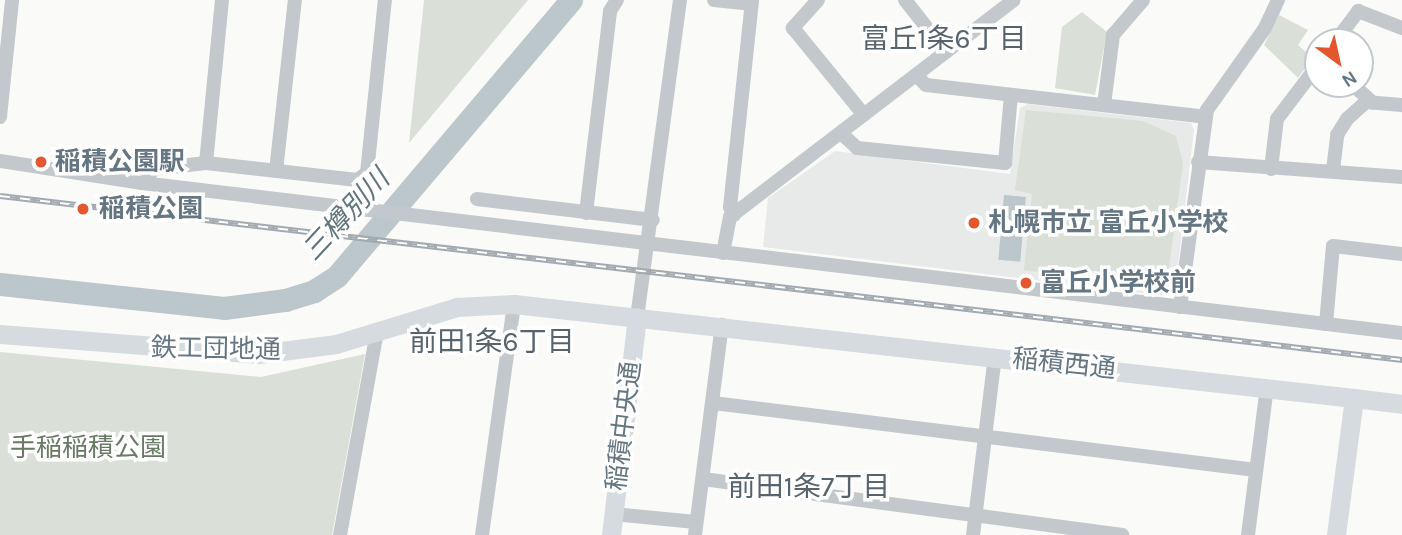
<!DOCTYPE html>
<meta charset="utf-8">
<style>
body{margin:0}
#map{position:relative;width:1402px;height:535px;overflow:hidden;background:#fafaf8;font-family:Karla,"Noto Sans JP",sans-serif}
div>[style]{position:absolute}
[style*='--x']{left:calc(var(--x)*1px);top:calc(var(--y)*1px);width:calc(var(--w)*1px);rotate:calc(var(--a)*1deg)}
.built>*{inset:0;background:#e8e9e9}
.green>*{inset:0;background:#dadfd7}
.water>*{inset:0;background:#bbc7cb;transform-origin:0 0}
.river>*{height:23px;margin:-11.5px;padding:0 11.5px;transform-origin:11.5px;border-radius:11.5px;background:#bbc7cb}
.street>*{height:14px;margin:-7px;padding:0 7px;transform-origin:7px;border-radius:7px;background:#c3c8cc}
.secondary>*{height:19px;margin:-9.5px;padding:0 9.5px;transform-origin:9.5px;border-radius:9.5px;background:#d6dbdf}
.rail>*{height:6px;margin-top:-3px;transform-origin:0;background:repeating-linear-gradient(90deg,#fff 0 10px,#a2aab0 0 20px);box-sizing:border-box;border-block:2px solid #a2aab0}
.dots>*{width:19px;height:19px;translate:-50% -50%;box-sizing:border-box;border:4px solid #fff;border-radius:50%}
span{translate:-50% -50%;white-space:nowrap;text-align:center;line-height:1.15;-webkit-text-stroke:7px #fff;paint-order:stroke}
.poi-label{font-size:26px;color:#657683;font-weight:700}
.left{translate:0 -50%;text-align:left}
.street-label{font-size:26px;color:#657683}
.park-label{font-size:26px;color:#687a64}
.neighbourhood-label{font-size:28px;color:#57646e}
.water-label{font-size:28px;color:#60757c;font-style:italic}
.north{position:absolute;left:1304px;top:28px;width:70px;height:70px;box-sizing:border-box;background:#fff;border:2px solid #c1c8cd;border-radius:50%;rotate:147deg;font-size:19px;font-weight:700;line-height:28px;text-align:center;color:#657683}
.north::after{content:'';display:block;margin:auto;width:24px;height:32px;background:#e4572e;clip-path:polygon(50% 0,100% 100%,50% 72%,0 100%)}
</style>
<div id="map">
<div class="built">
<i style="clip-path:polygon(1028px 104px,1191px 123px,1194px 130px,1175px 291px,1167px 296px,763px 247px,768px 198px,835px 151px,1010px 174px,1020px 108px)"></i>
</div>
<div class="green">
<i style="clip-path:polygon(424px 0,528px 0,409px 143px)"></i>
<i style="clip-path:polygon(1082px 12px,1107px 32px,1095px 95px,1055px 88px,1062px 27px)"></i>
<i style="clip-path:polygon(1279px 15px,1308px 30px,1298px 45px,1313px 58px,1298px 78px,1264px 45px)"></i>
<i style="clip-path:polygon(1026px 110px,1143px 121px,1176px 136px,1183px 163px,1168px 275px,1147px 287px,1024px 270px,1032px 194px,1015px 190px)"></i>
<i style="clip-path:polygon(0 352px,261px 377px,365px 354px,332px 535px,0 535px)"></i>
</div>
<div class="water">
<i style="left:1004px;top:195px;width:22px;height:65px;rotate:5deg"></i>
</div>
<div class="river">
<i style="--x:0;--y:284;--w:225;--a:6.1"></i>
<i style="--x:224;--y:308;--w:62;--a:-7.5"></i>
<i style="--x:285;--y:300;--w:30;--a:-17"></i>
<i style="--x:314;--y:291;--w:27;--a:-33"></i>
<i style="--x:337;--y:276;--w:362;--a:-49.7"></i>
</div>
<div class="street">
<i style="--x:714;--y:0;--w:37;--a:6"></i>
<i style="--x:818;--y:0;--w:38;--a:132"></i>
<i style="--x:793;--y:28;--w:112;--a:50.8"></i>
<i style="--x:905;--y:0;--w:66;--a:51.7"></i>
<i style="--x:1335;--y:42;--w:39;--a:-53"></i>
<i style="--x:1358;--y:11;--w:47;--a:21.1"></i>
<i style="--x:916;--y:75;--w:14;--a:45"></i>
<i style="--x:926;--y:85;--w:281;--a:6.5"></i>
<i style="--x:1352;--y:84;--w:28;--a:42"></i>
<i style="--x:1104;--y:105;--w:71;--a:-82.7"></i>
<i style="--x:1113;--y:35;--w:46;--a:-49.4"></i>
<i style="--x:0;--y:117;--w:118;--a:-84.1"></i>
<i style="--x:841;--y:133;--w:22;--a:43"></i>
<i style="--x:857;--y:148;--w:149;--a:5.8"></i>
<i style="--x:1005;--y:163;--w:68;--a:-85"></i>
<i style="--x:0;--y:161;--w:144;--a:8.8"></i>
<i style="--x:142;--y:183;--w:1269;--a:6.79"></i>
<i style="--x:1198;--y:162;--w:205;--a:4.2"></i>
<i style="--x:206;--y:163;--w:164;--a:-84.4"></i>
<i style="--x:1271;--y:169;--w:50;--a:-83.2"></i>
<i style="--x:1277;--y:119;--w:68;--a:-52.8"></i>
<i style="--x:1333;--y:170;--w:35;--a:-83"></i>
<i style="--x:1337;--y:135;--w:19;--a:-58"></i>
<i style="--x:1347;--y:119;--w:25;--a:-42"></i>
<i style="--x:1366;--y:102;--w:36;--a:5"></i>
<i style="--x:276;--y:171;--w:172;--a:-83.7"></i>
<i style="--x:142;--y:183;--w:18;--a:-49"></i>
<i style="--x:154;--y:169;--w:52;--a:-6.6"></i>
<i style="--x:206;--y:163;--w:152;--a:6.4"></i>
<i style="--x:357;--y:180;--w:12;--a:-35"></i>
<i style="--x:367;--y:173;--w:174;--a:-84.1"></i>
<i style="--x:477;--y:199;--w:177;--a:6.8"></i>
<i style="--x:586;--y:213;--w:203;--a:-83.2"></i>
<i style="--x:610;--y:11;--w:13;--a:-58"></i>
<i style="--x:734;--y:215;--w:9;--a:-117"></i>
<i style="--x:730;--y:207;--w:208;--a:-83.9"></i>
<i style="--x:723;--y:253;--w:37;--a:-79"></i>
<i style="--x:730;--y:217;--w:357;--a:-37.4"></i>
<i style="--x:1180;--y:307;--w:199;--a:-82.2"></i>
<i style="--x:1207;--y:110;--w:100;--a:-54.7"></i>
<i style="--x:1265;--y:28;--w:31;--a:-65"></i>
<i style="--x:637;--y:318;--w:321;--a:-82.3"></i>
<i style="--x:1326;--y:324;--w:78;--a:-84.9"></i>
<i style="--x:1333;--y:246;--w:69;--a:6.6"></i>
<i style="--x:713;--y:403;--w:547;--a:7.03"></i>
<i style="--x:703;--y:479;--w:423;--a:7.6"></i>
<i style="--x:613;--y:514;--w:83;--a:5.5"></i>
<i style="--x:340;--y:535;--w:206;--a:-79.7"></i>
<i style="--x:482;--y:535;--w:233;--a:-82.1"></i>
<i style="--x:695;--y:535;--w:212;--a:-82.7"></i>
<i style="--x:973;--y:535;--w:180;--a:-83"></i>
<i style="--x:1248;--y:535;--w:149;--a:-82.7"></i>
</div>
<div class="secondary">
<i style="--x:0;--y:334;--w:259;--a:4.4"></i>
<i style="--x:258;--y:354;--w:79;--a:-7.3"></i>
<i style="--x:336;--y:344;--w:127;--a:-17"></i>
<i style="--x:457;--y:307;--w:57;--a:-3"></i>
<i style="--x:514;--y:304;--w:845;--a:6.39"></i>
<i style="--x:1354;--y:398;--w:138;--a:97.5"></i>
<i style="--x:1354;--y:398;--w:48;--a:7.1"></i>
<i style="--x:611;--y:535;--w:219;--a:-83.2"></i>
</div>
<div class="rail">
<i style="--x:0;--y:196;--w:1412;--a:6.67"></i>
</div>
<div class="dots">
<i style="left:41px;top:162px;background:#e4572e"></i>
<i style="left:83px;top:209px;background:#e4572e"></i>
<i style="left:974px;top:223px;background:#e4572e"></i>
<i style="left:1026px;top:283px;background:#e4572e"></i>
</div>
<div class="poi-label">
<span class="left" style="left:55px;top:162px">稲積公園駅</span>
<span class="left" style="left:99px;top:209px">稲積公園</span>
<span class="left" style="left:988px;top:223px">札幌市立 富丘小学校</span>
<span class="left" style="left:1040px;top:283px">富丘小学校前</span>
</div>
<div class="street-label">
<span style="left:216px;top:349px;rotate:1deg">鉄工団地通</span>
<span style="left:1064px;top:364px;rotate:6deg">稲積西通</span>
<span style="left:624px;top:426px;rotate:-83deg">稲積中央通</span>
</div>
<div class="park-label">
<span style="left:88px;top:448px">手稲稲積公園</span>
</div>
<div class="neighbourhood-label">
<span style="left:944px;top:39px">富丘1条6丁目</span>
<span style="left:492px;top:342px">前田1条6丁目</span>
<span style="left:809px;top:487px">前田1条7丁目</span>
</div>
<div class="water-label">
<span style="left:346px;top:215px;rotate:-47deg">三樽別川</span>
</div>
<div class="north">N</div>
</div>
